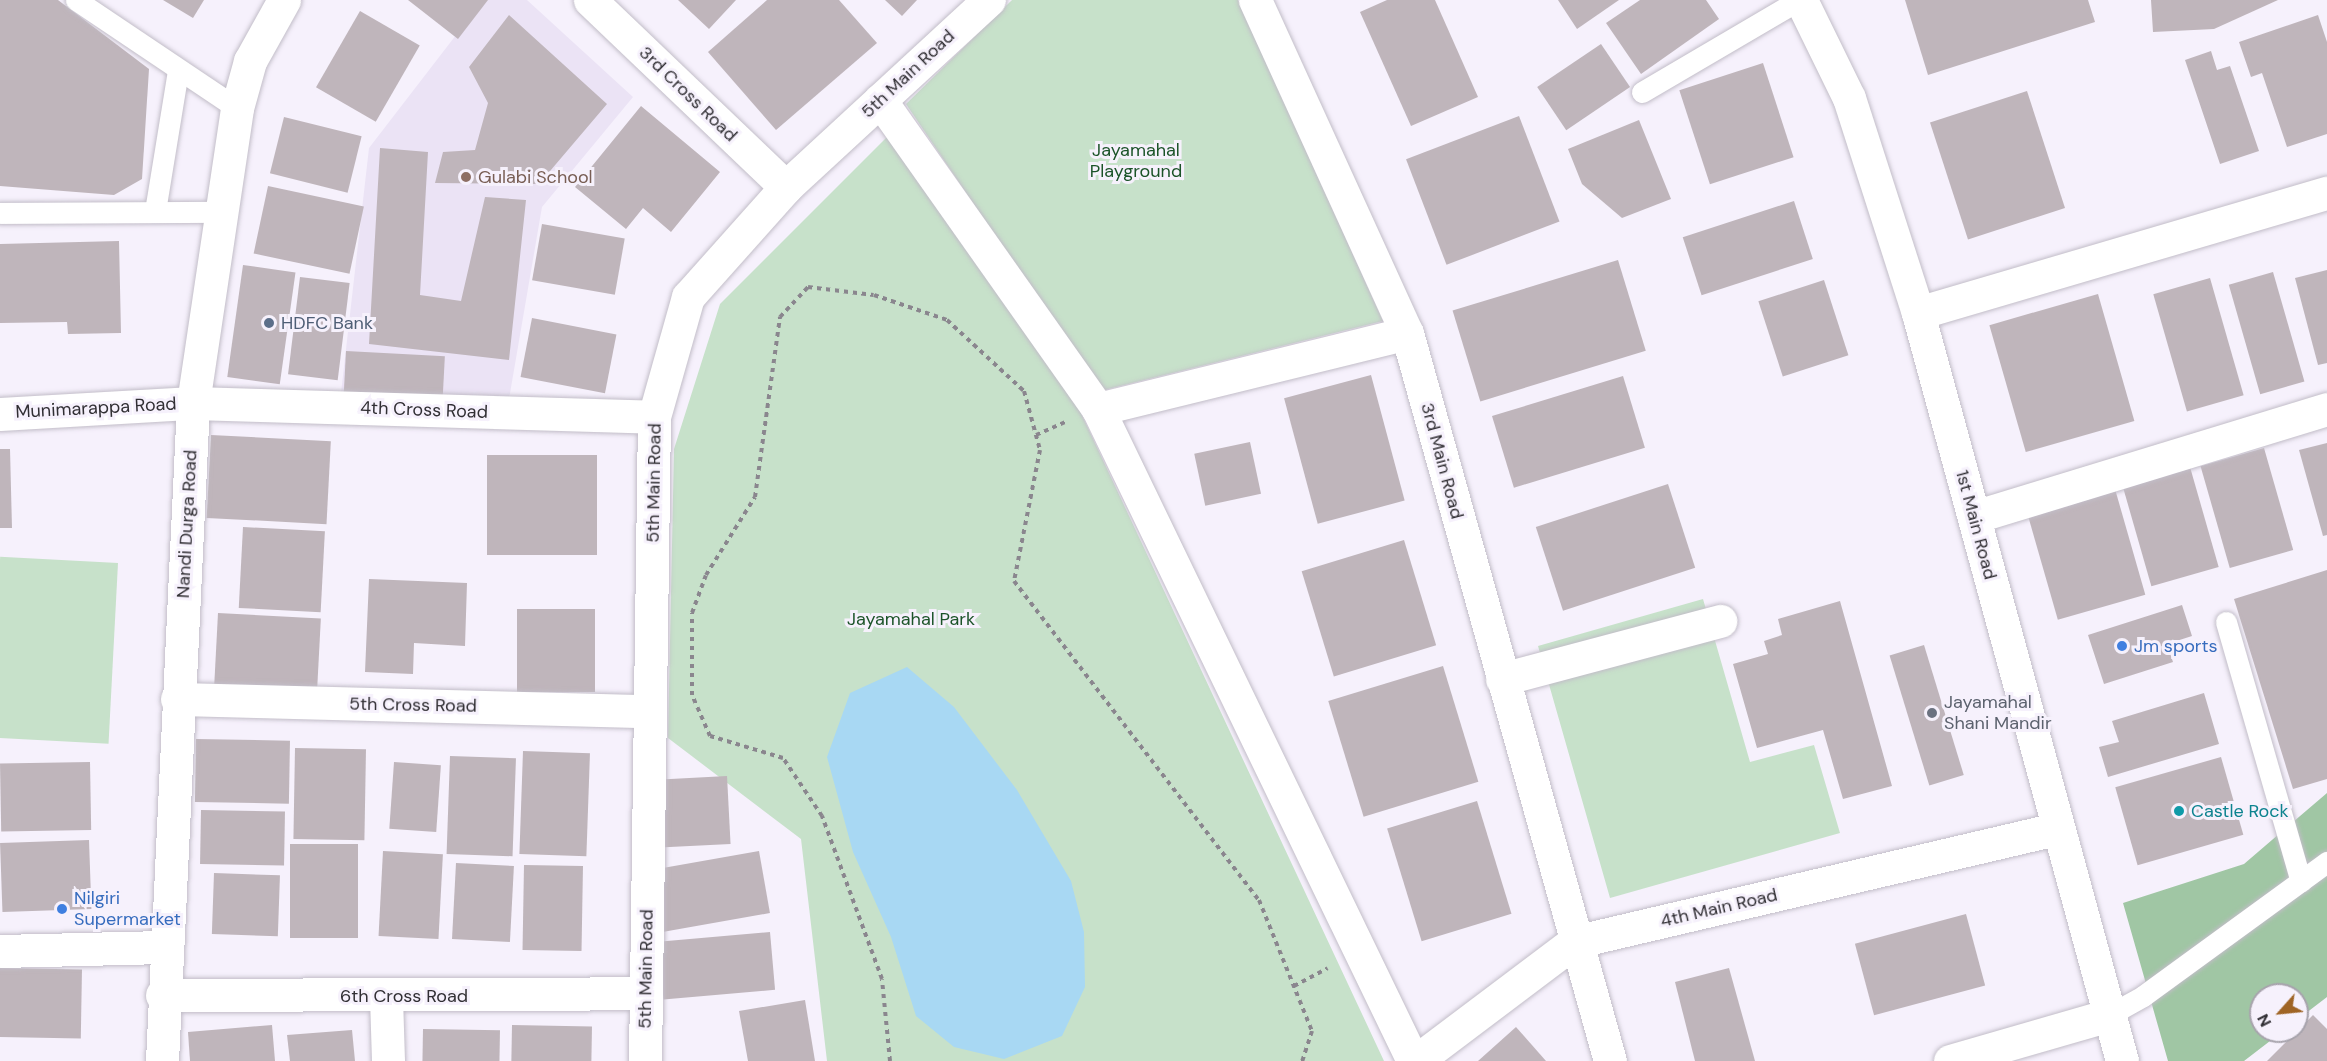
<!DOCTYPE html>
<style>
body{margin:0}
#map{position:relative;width:2327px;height:1061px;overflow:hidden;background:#f6f1fc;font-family:"DM Sans",sans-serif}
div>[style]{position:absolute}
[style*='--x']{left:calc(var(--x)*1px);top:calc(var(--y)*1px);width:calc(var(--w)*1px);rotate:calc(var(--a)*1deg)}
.built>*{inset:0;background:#ebe3f5}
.green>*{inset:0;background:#c7e1ca;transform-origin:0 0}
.forest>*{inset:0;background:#a0c6a4}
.water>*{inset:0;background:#a8d8f3}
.building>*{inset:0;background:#bfb5bb;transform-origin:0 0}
.path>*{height:4px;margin-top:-2px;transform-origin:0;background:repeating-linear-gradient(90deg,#8a868e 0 4.5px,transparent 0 9px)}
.roads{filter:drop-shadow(0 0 2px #c2bdc8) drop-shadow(0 0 2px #c2bdc8)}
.service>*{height:21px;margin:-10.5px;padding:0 10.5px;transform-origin:10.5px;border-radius:10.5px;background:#fff}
.minor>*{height:33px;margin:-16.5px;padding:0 16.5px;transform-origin:16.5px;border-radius:16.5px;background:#fff}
.tertiary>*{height:33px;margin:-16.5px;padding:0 16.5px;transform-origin:16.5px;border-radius:16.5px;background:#fff}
.secondary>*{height:33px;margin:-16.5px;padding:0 16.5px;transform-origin:16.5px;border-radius:16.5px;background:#fff}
.dots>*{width:16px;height:16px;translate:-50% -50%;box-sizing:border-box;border:3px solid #f6f1fc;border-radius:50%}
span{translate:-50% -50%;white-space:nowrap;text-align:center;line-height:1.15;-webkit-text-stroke:6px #f6f1fc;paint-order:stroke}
.street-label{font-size:18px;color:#312f34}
.park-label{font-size:18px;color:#1b5328}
.education-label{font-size:18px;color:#785e54}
.left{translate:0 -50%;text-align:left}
.service-label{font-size:18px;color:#4e5e75}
.shop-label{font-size:18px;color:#366cbe}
.worship-label{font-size:18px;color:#5b616d}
.culture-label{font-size:18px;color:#0d838f}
.north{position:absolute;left:2249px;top:983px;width:60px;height:60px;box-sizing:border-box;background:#f6f1fc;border:2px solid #a7a3ac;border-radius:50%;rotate:243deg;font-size:16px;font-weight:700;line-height:24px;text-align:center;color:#312f34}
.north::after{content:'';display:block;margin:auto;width:21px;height:27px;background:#9f6425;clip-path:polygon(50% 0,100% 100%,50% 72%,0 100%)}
</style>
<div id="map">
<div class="built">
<i style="clip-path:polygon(483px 0,527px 0,633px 97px,542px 207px,508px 405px,341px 393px,369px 148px)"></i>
</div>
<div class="green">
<i style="clip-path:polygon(1012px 0,1238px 0,1383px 321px,1100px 391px,906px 104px)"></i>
<i style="clip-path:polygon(889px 135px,1080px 411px,1384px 1061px,827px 1061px,801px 839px,668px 738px,674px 449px,720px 304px)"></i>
<i style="left:118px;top:563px;width:181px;height:118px;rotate:93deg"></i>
<i style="clip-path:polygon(1703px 599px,1750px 762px,1814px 745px,1840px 833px,1610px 898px,1538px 646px)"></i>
</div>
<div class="forest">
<i style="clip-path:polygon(2327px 793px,2327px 997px,2297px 1020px,2297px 995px,2261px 995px,2261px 1031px,2283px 1031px,2244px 1061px,2168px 1061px,2123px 903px,2244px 864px)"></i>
</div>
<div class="water">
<i style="clip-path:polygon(907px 667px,954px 707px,1017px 790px,1071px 881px,1084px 932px,1085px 987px,1062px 1036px,1004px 1059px,954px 1047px,916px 1016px,891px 937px,853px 852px,827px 757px,850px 693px)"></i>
</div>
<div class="building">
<i style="clip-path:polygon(0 0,58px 0,149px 69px,142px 179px,114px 195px,0 186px)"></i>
<i style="clip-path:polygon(163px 0,204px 0,193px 18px)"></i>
<i style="clip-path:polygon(408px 0,488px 0,458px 39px)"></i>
<i style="clip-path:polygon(678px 0,736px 0,709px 29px)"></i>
<i style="clip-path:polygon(767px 0,839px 0,877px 43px,776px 130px,708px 52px)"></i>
<i style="clip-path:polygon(885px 0,917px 0,902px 16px)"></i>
<i style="clip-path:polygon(1387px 0,1435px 0,1478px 97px,1411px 126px,1360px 12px)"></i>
<i style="clip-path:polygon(1558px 0,1619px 0,1577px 29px)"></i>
<i style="clip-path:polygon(1640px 0,1706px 0,1719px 19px,1641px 74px,1606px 23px)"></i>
<i style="clip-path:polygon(1905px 0,2088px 0,2095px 22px,1928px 75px)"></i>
<i style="clip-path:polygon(2151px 0,2278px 0,2214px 29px,2153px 32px)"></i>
<i style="left:360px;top:11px;width:69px;height:88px;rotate:30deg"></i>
<i style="clip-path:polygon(509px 15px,607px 104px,539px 184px,435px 183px,443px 152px,475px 150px,488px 103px,469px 67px)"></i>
<i style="clip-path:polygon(2318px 15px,2327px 42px,2327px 134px,2287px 147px,2262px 73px,2251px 77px,2239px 42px)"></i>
<i style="left:1601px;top:44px;width:52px;height:77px;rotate:56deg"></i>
<i style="clip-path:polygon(2211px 51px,2217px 70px,2230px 66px,2259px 151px,2220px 164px,2185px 60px)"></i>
<i style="left:1763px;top:63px;width:99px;height:88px;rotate:72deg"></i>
<i style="left:2027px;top:91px;width:123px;height:102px;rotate:72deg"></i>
<i style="clip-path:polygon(641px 106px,720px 172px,671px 232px,643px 208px,626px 229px,575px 187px)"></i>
<i style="left:1519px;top:116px;width:113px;height:121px;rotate:69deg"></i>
<i style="left:284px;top:117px;width:80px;height:58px;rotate:14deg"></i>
<i style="clip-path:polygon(1639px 120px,1671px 199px,1622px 218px,1582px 184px,1568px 149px)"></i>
<i style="clip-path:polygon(380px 148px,428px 152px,420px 295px,461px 301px,485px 197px,526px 200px,509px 360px,369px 344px)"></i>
<i style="left:268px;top:186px;width:98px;height:69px;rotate:12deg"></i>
<i style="left:1794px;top:201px;width:61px;height:117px;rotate:72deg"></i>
<i style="left:542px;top:224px;width:84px;height:57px;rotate:10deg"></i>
<i style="clip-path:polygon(119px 241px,121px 333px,68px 334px,67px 322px,0 323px,0 244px)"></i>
<i style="left:1618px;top:260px;width:95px;height:173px;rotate:73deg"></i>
<i style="left:243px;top:265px;width:53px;height:113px;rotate:8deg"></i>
<i style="clip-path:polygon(2327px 270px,2327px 363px,2318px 365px,2295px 278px)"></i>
<i style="left:2273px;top:272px;width:114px;height:46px;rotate:74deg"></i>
<i style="left:300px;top:277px;width:50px;height:98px;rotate:7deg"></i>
<i style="left:2210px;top:278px;width:122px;height:59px;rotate:74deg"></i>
<i style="left:1824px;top:280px;width:79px;height:69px;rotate:72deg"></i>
<i style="left:2098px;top:294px;width:132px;height:113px;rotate:74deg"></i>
<i style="left:532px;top:318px;width:86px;height:60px;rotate:11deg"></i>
<i style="left:346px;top:351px;width:99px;height:41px;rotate:3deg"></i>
<i style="left:1371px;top:375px;width:130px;height:90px;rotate:75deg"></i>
<i style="left:1623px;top:376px;width:75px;height:137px;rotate:73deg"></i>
<i style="left:211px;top:435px;width:120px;height:83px;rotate:3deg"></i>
<i style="left:1250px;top:442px;width:53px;height:57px;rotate:78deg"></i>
<i style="clip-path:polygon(2327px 443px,2327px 535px,2323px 536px,2299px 450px)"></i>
<i style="left:2264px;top:448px;width:106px;height:66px;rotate:74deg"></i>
<i style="clip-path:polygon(0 449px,10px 449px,12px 528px,0 528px)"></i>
<i style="left:487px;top:455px;width:110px;height:100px"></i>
<i style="left:2190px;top:467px;width:104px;height:70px;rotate:74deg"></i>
<i style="left:1668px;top:484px;width:88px;height:139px;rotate:72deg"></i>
<i style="left:2115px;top:489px;width:110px;height:91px;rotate:74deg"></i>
<i style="left:243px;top:527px;width:82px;height:81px;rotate:3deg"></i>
<i style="left:1404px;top:540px;width:110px;height:107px;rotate:73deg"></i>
<i style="clip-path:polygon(2327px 570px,2327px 779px,2293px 789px,2234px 599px)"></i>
<i style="clip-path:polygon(369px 579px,467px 583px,465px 646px,414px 643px,413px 674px,365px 672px)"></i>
<i style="clip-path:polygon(1840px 601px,1892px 786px,1843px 799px,1823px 730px,1757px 748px,1733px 664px,1768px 654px,1764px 641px,1782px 635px,1778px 619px)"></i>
<i style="clip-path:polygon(2182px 605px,2192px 636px,2167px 644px,2173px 662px,2104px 684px,2088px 635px)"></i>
<i style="left:517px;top:609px;width:78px;height:83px"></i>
<i style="left:218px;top:613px;width:103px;height:73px;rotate:3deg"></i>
<i style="left:1924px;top:645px;width:136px;height:36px;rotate:73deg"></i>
<i style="left:1443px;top:666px;width:121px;height:120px;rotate:73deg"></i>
<i style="clip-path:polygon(2204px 693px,2219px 744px,2108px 777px,2099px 747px,2119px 742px,2112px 721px)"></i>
<i style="left:196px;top:739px;width:94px;height:63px;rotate:1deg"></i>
<i style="left:295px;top:748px;width:71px;height:91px;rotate:1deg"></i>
<i style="left:523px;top:751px;width:67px;height:103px;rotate:2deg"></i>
<i style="left:450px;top:756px;width:66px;height:98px;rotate:2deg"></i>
<i style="left:2221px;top:757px;width:81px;height:110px;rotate:74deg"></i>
<i style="left:90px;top:762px;width:68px;height:90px;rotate:89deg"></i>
<i style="left:394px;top:762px;width:47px;height:67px;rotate:4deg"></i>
<i style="left:727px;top:776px;width:68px;height:66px;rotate:87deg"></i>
<i style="left:1477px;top:801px;width:118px;height:94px;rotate:73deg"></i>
<i style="left:201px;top:810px;width:84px;height:54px;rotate:1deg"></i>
<i style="left:89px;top:840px;width:69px;height:89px;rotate:88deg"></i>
<i style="left:290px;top:844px;width:68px;height:94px"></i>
<i style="left:383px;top:851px;width:60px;height:85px;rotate:3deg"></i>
<i style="left:759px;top:851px;width:63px;height:112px;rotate:80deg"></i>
<i style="left:456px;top:863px;width:58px;height:76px;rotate:3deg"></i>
<i style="left:524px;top:865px;width:59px;height:85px;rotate:1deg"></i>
<i style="left:214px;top:873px;width:66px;height:61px;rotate:2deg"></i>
<i style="left:1966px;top:914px;width:74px;height:115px;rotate:75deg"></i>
<i style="left:770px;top:932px;width:58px;height:112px;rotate:85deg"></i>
<i style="left:0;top:968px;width:82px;height:69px;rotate:1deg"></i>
<i style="clip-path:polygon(1729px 968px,1755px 1061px,1695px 1061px,1675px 982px)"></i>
<i style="clip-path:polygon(805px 1000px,815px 1061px,748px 1061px,739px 1011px)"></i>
<i style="clip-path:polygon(2313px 1015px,2327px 1029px,2327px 1061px,2267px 1061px)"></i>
<i style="clip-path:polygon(272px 1025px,275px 1061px,190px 1061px,188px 1032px)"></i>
<i style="left:512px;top:1025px;width:80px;height:36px;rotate:1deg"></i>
<i style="clip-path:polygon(1516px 1027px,1546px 1061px,1478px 1061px)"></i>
<i style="left:423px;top:1029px;width:77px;height:32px;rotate:1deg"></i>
<i style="clip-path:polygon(352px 1030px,355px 1061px,290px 1061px,287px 1035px)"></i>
</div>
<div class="path">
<i style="--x:1036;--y:435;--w:32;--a:-24"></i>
<i style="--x:1294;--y:986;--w:38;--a:-28"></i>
<i style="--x:890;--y:1061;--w:82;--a:-95.6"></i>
<i style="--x:882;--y:979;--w:174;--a:-110.2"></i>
<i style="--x:822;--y:816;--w:70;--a:-123.9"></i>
<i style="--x:783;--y:758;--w:76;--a:-163.2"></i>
<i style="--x:710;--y:736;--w:45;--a:-113.7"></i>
<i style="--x:692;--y:695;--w:82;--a:-90"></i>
<i style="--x:692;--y:613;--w:40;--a:-69.8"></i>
<i style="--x:706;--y:575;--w:92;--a:-57.9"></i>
<i style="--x:755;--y:497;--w:182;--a:-82.1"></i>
<i style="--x:780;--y:317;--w:41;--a:-47"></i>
<i style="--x:808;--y:287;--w:66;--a:6.9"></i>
<i style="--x:874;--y:295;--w:77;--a:18.9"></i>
<i style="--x:947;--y:320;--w:105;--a:42.7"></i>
<i style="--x:1024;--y:391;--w:61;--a:74.8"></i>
<i style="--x:1040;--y:450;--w:134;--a:101.2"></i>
<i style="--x:1014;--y:581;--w:402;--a:52.5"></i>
<i style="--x:1259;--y:900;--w:141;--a:68"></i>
<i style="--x:1312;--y:1031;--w:32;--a:108"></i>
</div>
<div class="roads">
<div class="service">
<i style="--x:76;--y:0;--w:194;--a:33.9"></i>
<i style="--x:1642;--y:92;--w:182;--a:-30.4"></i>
<i style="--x:155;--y:211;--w:142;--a:-80.7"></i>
<i style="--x:0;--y:213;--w:221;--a:-0.3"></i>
<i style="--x:2226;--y:622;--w:270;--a:73.9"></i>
<i style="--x:2109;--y:1015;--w:39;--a:-29"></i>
<i style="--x:2143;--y:996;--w:228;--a:-36.1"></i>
</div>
<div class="minor">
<i style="--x:590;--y:0;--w:271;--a:43.7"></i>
<i style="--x:1255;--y:0;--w:366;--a:65.5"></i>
<i style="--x:1407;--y:333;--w:756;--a:74.42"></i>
<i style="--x:880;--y:100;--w:378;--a:54.8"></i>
<i style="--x:1098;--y:409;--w:724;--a:64.21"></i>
<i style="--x:1918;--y:313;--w:426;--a:-16.4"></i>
<i style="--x:1098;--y:409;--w:318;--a:-13.8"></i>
<i style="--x:0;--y:414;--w:193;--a:-3.3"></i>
<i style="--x:193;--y:403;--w:461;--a:1.7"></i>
<i style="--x:1974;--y:517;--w:369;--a:-17"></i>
<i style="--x:1502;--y:679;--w:226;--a:-14.9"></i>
<i style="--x:177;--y:699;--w:473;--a:1.5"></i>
<i style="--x:0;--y:951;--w:164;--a:-1.4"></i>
<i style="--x:162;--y:995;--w:484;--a:-0.2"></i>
<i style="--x:386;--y:997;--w:64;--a:88.2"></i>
<i style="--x:1416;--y:1061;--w:198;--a:-37"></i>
<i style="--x:1574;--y:942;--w:494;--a:-13.2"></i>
<i style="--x:1950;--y:1061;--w:166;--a:-16.1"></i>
</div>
<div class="tertiary">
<i style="--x:1801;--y:0;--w:109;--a:63.9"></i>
<i style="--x:1849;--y:98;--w:226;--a:72.2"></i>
<i style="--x:1918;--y:313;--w:775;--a:74.74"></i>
<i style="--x:645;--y:1061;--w:644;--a:-89.2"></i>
<i style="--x:654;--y:417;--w:125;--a:-74.2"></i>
<i style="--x:688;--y:297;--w:147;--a:-48.3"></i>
<i style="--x:786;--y:187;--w:276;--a:-42.7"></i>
</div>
<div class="secondary">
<i style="--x:162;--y:1061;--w:659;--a:-87.3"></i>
<i style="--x:193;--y:403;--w:298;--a:-81.5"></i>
<i style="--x:237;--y:108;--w:49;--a:-74.5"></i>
<i style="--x:250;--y:61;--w:70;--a:-60.9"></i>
</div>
</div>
<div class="dots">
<i style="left:466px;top:177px;background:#8d6e63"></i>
<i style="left:269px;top:323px;background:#5c6f8a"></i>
<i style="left:2122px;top:646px;background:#3f7fe0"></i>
<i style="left:1932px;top:713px;background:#6b7280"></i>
<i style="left:2179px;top:811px;background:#0f9aa8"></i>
<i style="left:62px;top:909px;background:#3f7fe0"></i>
</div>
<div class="street-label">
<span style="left:908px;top:74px;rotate:-43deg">5th Main Road</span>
<span style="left:688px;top:94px;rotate:44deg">3rd Cross Road</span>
<span style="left:96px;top:408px;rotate:-3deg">Munimarappa Road</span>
<span style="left:424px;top:410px;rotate:2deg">4th Cross Road</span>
<span style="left:1442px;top:461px;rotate:75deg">3rd Main Road</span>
<span style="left:654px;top:483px;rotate:-89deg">5th Main Road</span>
<span style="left:187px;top:524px;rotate:-87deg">Nandi Durga Road</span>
<span style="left:1976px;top:525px;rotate:75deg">1st Main Road</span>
<span style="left:413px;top:705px;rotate:1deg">5th Cross Road</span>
<span style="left:1719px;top:908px;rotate:-13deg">4th Main Road</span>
<span style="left:646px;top:969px;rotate:-89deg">5th Main Road</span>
<span style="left:404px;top:996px">6th Cross Road</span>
</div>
<div class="park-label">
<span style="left:1136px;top:161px">Jayamahal<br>Playground</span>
<span style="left:911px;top:619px">Jayamahal Park</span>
</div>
<div class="education-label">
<span class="left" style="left:478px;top:177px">Gulabi School</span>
</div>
<div class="service-label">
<span class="left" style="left:281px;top:323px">HDFC Bank</span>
</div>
<div class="shop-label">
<span class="left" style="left:2134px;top:646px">Jm sports</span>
<span class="left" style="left:74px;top:909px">Nilgiri<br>Supermarket</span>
</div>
<div class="worship-label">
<span class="left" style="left:1944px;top:713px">Jayamahal<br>Shani Mandir</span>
</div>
<div class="culture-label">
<span class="left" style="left:2191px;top:811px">Castle Rock</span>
</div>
<div class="north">N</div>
</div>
